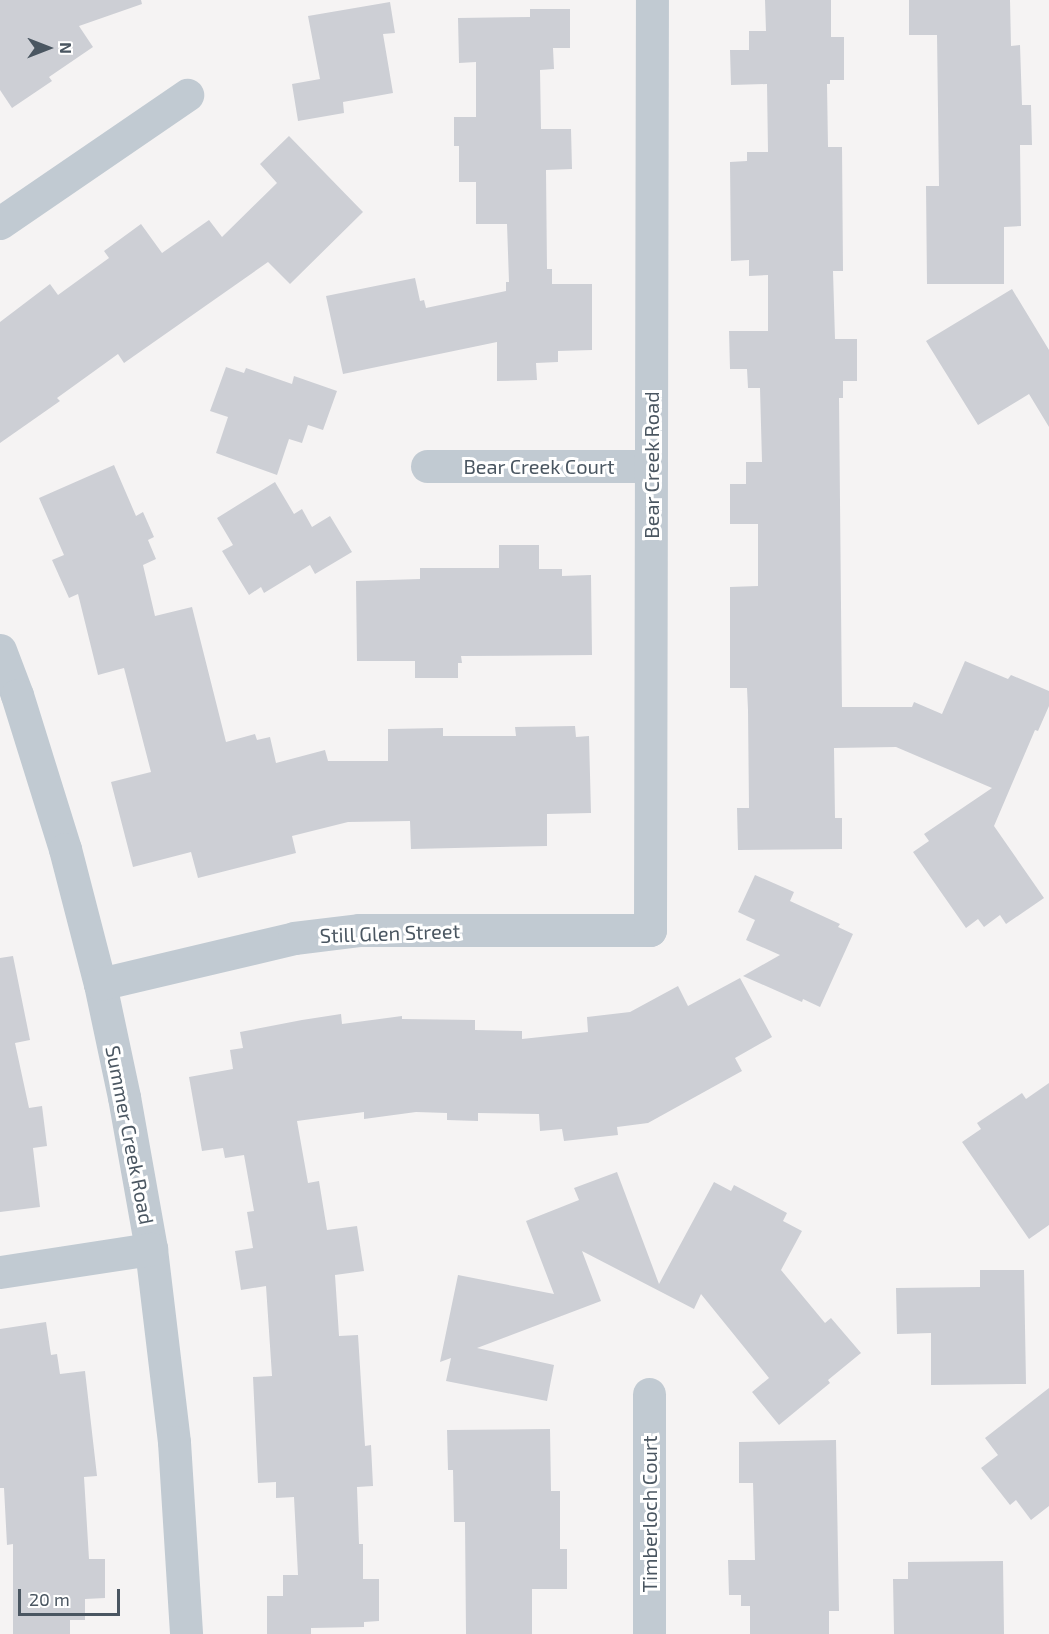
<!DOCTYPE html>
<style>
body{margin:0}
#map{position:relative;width:1049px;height:1634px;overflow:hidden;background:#f5f3f3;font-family:"Exo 2",sans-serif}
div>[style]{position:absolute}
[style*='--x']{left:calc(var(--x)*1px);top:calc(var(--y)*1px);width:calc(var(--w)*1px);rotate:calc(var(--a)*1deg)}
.building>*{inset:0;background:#cdcfd5}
.minor>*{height:33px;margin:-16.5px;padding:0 16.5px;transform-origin:16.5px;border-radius:16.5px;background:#c1cad2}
span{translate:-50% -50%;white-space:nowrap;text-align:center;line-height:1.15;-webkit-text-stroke:6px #fff;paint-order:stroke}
.street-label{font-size:20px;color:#4a5661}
.north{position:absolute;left:18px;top:18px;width:60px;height:60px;-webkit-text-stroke:4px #fff;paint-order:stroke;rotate:90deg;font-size:16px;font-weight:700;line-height:24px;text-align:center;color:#4a5661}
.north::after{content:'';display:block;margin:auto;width:21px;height:27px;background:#4a5661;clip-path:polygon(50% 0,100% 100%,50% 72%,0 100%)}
.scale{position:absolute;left:18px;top:1589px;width:102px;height:27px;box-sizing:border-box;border:3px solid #4a5661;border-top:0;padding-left:8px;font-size:18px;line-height:21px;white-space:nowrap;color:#4a5661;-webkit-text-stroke:4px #fff;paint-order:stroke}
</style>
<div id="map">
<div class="building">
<i style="clip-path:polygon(0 0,141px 0,142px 4px,79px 26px,93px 47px,49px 77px,52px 81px,12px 108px,0 90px)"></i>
<i style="clip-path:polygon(765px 0,831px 0,831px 37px,844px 37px,844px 80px,830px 80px,830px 84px,827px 84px,828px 147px,842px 147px,843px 271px,833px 271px,835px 339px,857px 339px,857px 381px,843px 381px,843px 398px,839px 398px,842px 707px,912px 707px,914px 702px,942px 714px,965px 661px,1008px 679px,1011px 675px,1049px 691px,1049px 706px,1038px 731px,1035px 730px,994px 826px,1044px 898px,1006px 924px,1000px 915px,984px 927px,978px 919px,966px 928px,913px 852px,929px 841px,924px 834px,992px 788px,896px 747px,834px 748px,835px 818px,842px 818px,842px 849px,738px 850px,737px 808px,749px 808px,748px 710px,747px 688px,730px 688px,730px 587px,758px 586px,758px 524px,730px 524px,730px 484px,746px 484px,746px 462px,762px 462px,760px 388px,748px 388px,747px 369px,730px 369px,729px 331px,768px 331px,768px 275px,749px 276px,749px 260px,731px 261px,730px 162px,747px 161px,747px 152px,768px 152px,767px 84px,731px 85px,730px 50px,749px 50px,749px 31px,766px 31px)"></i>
<i style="clip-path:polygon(909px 0,1010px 0,1011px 46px,1020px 45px,1022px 105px,1031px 105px,1032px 145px,1020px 145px,1021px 226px,1004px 227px,1004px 284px,927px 284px,926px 186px,939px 186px,937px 35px,909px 35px)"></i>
<i style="clip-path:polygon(390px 2px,395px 33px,383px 34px,393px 93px,343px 102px,344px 113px,298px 121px,292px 84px,320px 79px,308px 16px)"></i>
<i style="clip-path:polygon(530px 9px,570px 9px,570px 48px,553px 48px,554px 69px,540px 70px,541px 129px,571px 129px,572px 169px,546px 170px,547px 269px,552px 269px,552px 284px,592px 284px,592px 350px,558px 351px,558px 362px,536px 363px,537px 380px,497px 381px,497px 342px,343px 374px,326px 296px,415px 278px,420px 301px,424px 300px,426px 308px,506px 291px,506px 282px,509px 282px,507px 224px,476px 224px,476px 182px,459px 182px,459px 146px,454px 146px,454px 117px,476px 117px,476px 62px,459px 63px,458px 18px,530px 17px)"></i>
<i style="clip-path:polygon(289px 136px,363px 212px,290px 284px,268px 262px,124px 363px,118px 354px,57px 398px,60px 401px,0 443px,0 322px,50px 284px,58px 295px,109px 258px,104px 251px,141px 224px,162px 253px,209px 220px,222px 237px,277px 183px,260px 164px)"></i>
<i style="clip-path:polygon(1012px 289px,1049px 350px,1049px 427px,1029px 394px,978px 425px,926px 341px)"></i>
<i style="clip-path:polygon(226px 367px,244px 373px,246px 368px,292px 384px,294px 376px,337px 391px,323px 430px,308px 425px,302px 443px,289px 439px,277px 475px,216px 453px,228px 417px,210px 411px)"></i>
<i style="clip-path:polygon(114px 465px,136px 516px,143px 512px,154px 537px,148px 540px,156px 559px,143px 565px,155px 616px,192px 607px,226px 742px,255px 734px,257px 740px,270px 737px,276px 763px,325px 750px,328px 761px,388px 761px,388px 729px,443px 728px,443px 736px,516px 736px,515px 727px,575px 726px,576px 737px,589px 736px,591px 813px,547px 814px,547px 846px,411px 849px,410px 821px,348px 822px,292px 836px,296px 853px,198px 878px,191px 852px,133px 867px,111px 782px,151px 772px,124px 668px,98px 675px,78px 594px,69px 598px,52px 560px,64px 555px,39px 498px)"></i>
<i style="clip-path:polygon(275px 482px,294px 514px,302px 509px,312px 527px,330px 516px,352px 552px,315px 574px,310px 565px,264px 593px,261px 587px,249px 595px,222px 551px,233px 545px,217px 518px)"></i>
<i style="clip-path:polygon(499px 545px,539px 545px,539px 569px,562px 569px,562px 576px,591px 575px,592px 655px,461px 656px,462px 663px,458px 663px,458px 678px,415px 678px,415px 661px,357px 661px,356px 581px,420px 579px,420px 568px,499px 568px)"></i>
<i style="clip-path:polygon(755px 875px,794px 892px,790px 901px,840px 924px,838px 927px,853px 934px,820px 1007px,803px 999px,802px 1002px,743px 976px,780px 955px,746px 940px,755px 920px,738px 912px)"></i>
<i style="clip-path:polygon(13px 956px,30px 1040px,15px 1043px,29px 1108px,42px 1106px,47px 1146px,33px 1148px,40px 1207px,0 1212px,0 958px)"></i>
<i style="clip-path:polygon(740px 978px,772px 1037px,735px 1058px,742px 1071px,648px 1123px,617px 1127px,618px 1135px,564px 1141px,562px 1129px,540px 1131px,539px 1114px,478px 1113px,478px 1121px,447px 1120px,447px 1113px,416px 1112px,364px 1119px,364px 1112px,297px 1121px,308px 1183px,319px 1181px,327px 1230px,357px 1226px,364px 1271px,335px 1275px,339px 1336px,358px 1335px,365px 1446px,371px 1445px,373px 1486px,357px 1487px,359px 1544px,363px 1544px,363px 1579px,379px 1579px,379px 1621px,364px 1622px,364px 1627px,311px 1628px,311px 1634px,267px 1634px,267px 1596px,283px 1596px,283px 1575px,298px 1575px,294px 1497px,276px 1498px,276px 1482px,258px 1483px,253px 1377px,272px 1376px,266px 1286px,241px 1290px,235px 1251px,253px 1248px,247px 1212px,254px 1211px,244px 1155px,225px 1158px,223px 1148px,202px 1151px,189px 1077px,233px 1069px,230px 1050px,243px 1048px,240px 1032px,302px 1020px,341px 1014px,342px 1024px,402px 1016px,402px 1019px,475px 1020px,475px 1030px,522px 1031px,522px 1039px,588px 1032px,587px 1017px,630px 1012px,678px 986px,688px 1006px)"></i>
<i style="clip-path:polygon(1049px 1083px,1049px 1225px,1029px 1239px,962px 1142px,981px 1129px,977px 1123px,1022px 1093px,1026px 1099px)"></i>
<i style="clip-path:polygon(617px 1172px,659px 1284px,714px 1182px,731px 1191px,734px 1185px,787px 1213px,783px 1221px,802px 1231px,781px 1270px,825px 1323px,831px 1318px,861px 1353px,828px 1380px,830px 1383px,779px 1425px,752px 1392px,769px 1378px,701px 1294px,694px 1309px,582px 1251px,601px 1301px,477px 1348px,554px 1365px,547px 1401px,446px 1381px,451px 1358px,440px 1362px,458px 1275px,554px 1294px,526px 1221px,579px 1200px,574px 1188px)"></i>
<i style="clip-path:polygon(980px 1270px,1024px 1270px,1026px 1384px,931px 1385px,931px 1333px,897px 1334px,896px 1288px,980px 1287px)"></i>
<i style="clip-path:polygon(46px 1322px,51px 1355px,57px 1354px,60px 1374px,85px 1371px,97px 1476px,84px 1477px,89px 1559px,105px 1559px,105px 1598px,85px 1599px,85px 1620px,70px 1620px,70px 1634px,13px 1634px,13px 1544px,7px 1545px,4px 1488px,0 1488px,0 1329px)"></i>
<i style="clip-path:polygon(1049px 1388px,1049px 1506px,1031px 1520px,1016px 1500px,1010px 1505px,981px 1468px,998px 1455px,985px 1438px)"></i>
<i style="clip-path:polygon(550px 1429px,551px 1491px,560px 1491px,560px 1549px,567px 1549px,567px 1589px,532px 1589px,532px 1634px,466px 1634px,465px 1522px,454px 1522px,453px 1470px,448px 1470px,447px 1430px)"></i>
<i style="clip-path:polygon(836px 1440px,839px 1611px,829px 1611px,829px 1634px,750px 1634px,750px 1606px,741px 1606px,741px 1595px,729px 1595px,728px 1560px,755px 1560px,753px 1483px,739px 1483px,739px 1442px)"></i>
<i style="clip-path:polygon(1003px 1561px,1004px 1634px,894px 1634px,893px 1579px,908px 1579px,908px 1562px)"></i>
</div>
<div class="minor">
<i style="--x:0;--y:223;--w:227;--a:-34.4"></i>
<i style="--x:427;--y:466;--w:224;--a:0"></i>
<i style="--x:0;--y:650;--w:48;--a:69.3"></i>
<i style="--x:17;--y:695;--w:161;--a:72.7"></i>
<i style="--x:65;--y:849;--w:139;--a:75.5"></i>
<i style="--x:100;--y:984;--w:116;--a:78"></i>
<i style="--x:124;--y:1097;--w:154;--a:79.9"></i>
<i style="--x:151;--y:1249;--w:194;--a:83.2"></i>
<i style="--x:174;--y:1442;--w:192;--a:86.4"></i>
<i style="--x:100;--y:984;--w:199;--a:-13.3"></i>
<i style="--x:294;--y:938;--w:65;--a:-7"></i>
<i style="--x:359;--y:930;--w:291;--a:0"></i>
<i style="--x:650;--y:930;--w:930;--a:-89.88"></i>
<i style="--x:0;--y:1272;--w:153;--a:-8.7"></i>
<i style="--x:649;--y:1634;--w:240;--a:-90"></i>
</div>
<div class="street-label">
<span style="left:651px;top:465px;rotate:-90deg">Bear Creek Road</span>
<span style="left:539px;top:466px">Bear Creek Court</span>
<span style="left:390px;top:933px;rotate:-2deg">Still Glen Street</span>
<span style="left:130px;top:1135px;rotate:79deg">Summer Creek Road</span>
<span style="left:649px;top:1514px;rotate:-90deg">Timberloch Court</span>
</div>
<div class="north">N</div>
<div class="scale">20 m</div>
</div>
